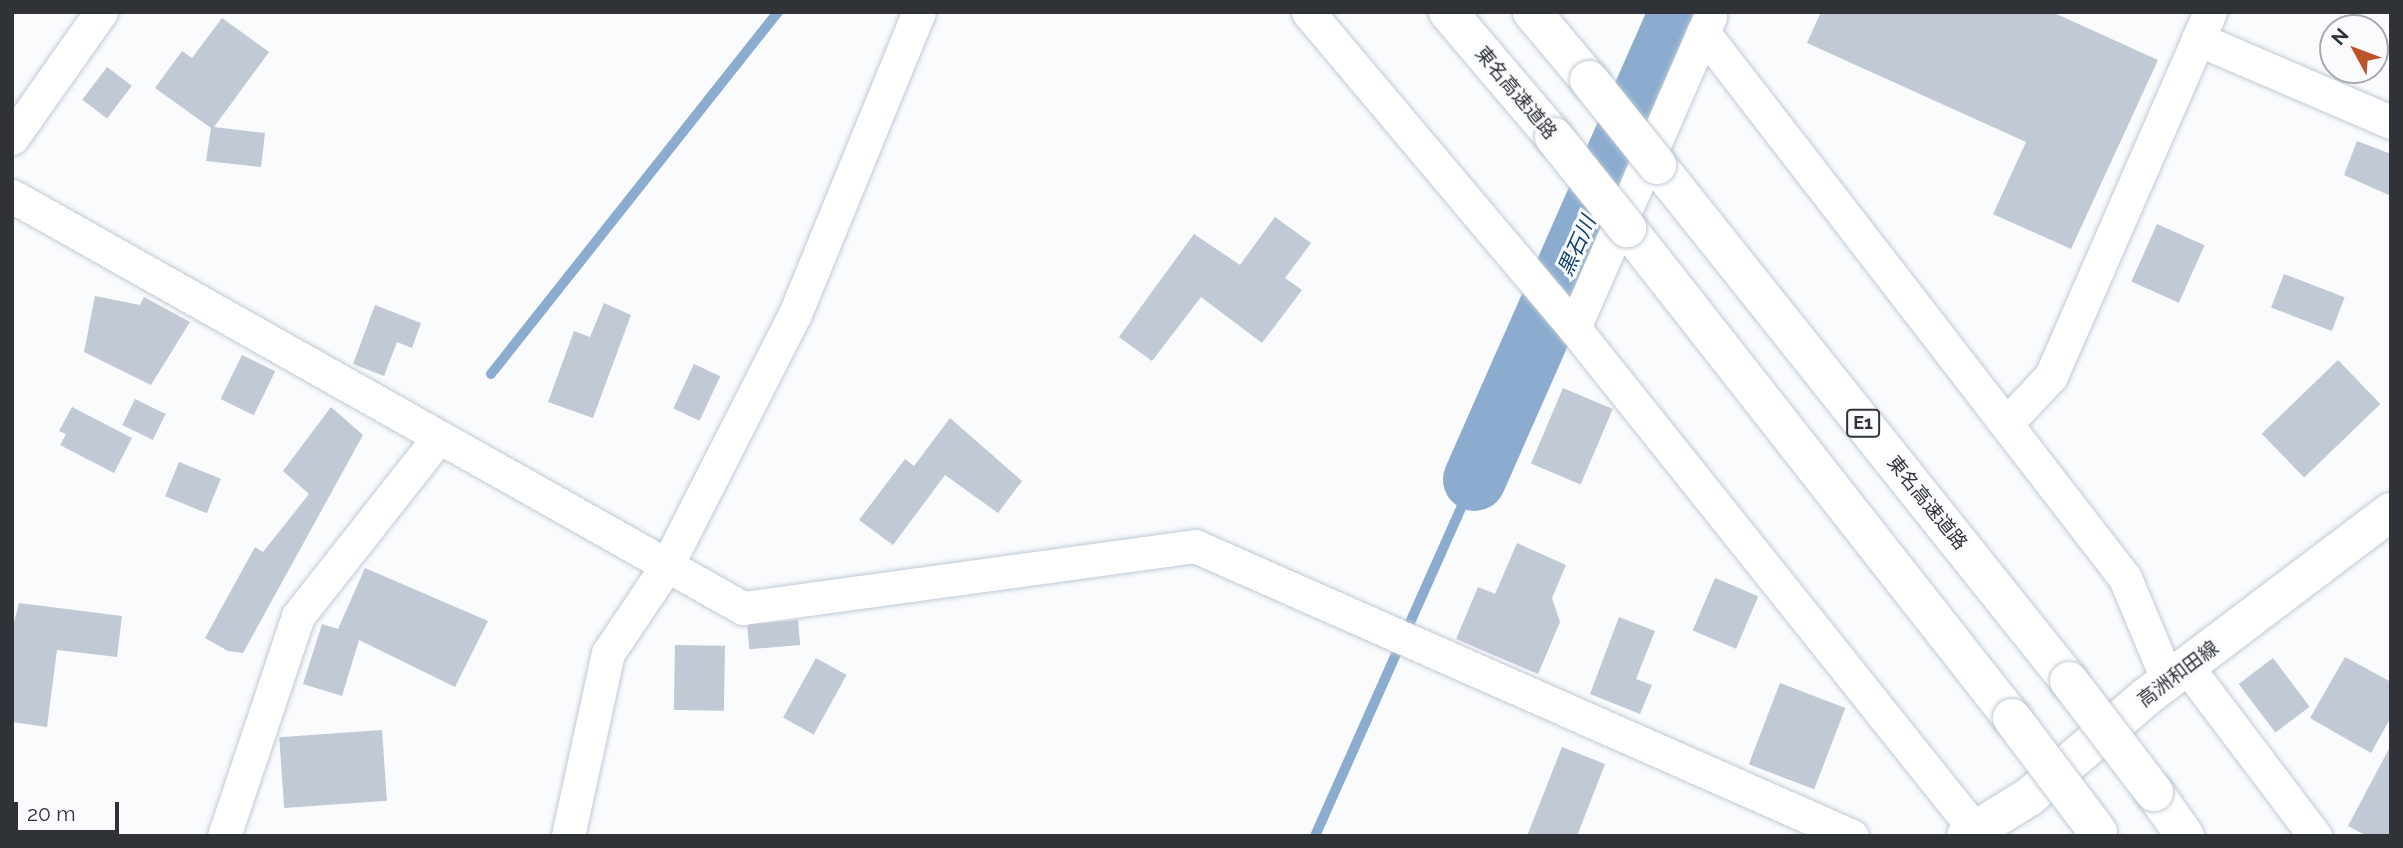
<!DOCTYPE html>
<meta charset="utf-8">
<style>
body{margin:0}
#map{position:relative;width:2403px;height:848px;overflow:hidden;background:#f9fbfd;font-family:Raleway,"Noto Sans JP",sans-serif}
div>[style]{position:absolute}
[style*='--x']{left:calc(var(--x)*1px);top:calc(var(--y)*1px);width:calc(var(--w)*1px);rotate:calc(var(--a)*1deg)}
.stream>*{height:10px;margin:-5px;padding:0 5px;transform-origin:5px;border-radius:5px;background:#8caccf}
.river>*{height:63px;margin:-31.5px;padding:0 31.5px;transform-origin:31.5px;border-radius:31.5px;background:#8caccf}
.building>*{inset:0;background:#c0c9d4;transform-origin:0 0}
.roads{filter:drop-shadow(0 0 2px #bfc9d4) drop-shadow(0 0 2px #bfc9d4)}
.minor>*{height:33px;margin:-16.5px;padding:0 16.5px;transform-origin:16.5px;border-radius:16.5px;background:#fff}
.major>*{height:38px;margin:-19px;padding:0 19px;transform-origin:19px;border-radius:19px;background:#fff}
.highway>*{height:38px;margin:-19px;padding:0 19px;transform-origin:19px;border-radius:19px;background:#fff}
.bridges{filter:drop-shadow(0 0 2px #bfc9d4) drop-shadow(0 0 2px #bfc9d4)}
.highway-bridge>*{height:38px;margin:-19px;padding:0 19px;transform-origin:19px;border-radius:19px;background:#fff}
span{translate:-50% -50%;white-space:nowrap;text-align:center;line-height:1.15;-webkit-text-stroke:6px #f9fbfd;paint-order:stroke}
.shield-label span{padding:2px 5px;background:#f9fbfd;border:2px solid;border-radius:5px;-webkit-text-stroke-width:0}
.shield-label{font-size:18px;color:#2f3338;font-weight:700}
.street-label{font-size:19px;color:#2f3338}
.water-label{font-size:21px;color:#0f3e6c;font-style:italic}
.frame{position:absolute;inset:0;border:14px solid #2f3338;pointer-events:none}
.north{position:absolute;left:2319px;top:14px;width:70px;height:70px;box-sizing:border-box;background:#f9fbfd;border:2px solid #a8abae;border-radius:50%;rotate:311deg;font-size:19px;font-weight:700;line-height:28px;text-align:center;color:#2f3338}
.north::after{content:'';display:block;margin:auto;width:24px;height:32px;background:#ba5429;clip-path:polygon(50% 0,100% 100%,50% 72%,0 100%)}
.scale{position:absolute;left:14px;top:802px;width:105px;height:32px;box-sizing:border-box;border:4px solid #2f3338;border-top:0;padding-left:9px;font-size:21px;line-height:24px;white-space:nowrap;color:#2f3338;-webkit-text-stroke:5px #f9fbfd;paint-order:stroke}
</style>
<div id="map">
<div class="stream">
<i style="--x:491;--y:374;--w:462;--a:-51.6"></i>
<i style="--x:1315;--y:836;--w:391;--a:-66"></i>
</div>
<div class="river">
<i style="--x:1474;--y:479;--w:510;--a:-66.2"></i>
</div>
<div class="building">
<i style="clip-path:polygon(1821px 12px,2052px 12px,2158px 60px,2071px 249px,1993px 214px,2026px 142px,1807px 43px)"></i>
<i style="clip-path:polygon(222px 18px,269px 52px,214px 127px,265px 133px,261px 167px,206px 161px,211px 128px,155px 88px,182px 51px,192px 58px)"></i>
<i style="left:107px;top:67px;width:31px;height:41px;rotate:37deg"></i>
<i style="clip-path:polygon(2357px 141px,2391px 154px,2391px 196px,2344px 175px)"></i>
<i style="clip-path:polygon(1275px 217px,1311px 243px,1285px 278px,1302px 290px,1262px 343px,1201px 297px,1152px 361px,1119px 337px,1194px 234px,1240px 265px)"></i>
<i style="left:2157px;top:224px;width:52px;height:63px;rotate:24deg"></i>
<i style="left:2284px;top:274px;width:65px;height:36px;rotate:21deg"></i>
<i style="clip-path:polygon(95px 296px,140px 305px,144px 297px,190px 322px,151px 385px,84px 352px)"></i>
<i style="clip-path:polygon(604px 303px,631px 315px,593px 418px,548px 402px,574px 331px,590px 337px)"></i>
<i style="clip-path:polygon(375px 305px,421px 323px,412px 348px,397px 342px,384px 376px,353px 364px)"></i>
<i style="left:242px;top:355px;width:37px;height:49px;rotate:26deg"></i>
<i style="left:2338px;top:360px;width:61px;height:106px;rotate:46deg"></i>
<i style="left:694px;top:364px;width:29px;height:49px;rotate:25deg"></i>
<i style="left:1563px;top:388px;width:54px;height:82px;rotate:23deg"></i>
<i style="left:135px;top:399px;width:34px;height:29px;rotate:26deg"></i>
<i style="clip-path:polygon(72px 407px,132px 438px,114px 473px,60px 445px,66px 434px,59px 431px)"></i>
<i style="clip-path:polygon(331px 407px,363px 435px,243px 653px,228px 651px,205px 638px,255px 547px,263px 552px,309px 494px,283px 471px)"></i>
<i style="clip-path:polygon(950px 418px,1022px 481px,998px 513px,945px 475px,893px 545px,859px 520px,905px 459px,914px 466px)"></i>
<i style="left:179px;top:462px;width:45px;height:37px;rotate:22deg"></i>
<i style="clip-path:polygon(1517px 543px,1566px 565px,1552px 598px,1560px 622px,1538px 674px,1456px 639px,1478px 587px,1495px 594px)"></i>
<i style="clip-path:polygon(365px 568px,488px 621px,455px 687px,359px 640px,342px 696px,303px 684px,322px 624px,338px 629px)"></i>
<i style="left:1715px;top:578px;width:47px;height:57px;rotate:23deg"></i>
<i style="clip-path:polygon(19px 603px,122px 616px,117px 657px,57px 650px,47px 727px,12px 722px,12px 630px)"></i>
<i style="clip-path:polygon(1619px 617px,1655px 631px,1636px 679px,1652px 685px,1640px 714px,1590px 694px)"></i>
<i style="left:798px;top:620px;width:25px;height:51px;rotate:85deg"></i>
<i style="left:675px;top:645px;width:50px;height:65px;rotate:1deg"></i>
<i style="clip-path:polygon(2345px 657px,2391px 682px,2391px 717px,2371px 753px,2310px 718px)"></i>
<i style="left:816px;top:658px;width:35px;height:68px;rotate:29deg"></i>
<i style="left:2273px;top:658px;width:61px;height:43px;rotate:53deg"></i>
<i style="left:1780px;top:683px;width:70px;height:87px;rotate:21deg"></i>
<i style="left:382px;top:730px;width:71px;height:103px;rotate:86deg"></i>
<i style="clip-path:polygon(2391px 745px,2391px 836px,2367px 836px,2348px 826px)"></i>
<i style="clip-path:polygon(1562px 747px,1605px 764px,1577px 836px,1527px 836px)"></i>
</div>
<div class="roads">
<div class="minor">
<i style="--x:1308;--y:12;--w:413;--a:49.9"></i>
<i style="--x:1574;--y:328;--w:650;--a:51.37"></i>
<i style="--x:2210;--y:12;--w:30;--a:114"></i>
<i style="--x:2198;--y:39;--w:210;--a:23.3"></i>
<i style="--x:1703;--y:32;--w:690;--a:52.3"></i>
<i style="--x:2125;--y:578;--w:112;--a:67.3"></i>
<i style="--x:12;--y:138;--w:154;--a:-54.8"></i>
<i style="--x:12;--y:196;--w:839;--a:29.41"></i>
<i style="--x:743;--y:608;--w:456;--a:-7.8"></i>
<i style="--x:1195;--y:546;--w:718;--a:23.82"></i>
<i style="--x:1574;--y:328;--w:340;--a:-66.4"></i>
<i style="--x:2006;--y:424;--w:66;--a:-46.8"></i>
<i style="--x:2051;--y:376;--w:368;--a:-66.4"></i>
<i style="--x:2188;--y:668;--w:211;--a:52.9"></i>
<i style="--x:224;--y:836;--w:232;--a:-71.4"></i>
<i style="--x:298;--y:616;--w:226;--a:-51.8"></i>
<i style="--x:568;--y:836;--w:187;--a:-77.7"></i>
<i style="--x:608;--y:653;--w:104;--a:-56"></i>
<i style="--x:666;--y:567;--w:284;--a:-63"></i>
<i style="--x:795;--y:314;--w:326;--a:-67.7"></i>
</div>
<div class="major">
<i style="--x:1966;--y:836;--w:74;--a:-31.8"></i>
<i style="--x:2029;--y:797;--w:154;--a:-40.5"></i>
<i style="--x:2146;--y:697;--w:307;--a:-37.1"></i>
</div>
<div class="highway">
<i style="--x:1448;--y:12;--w:164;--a:49.7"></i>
<i style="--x:1532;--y:12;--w:89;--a:50"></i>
<i style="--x:1657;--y:165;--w:660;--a:51.39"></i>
<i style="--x:1627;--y:228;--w:623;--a:51.84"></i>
<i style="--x:2154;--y:792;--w:54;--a:54.8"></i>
</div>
</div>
<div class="bridges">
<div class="highway-bridge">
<i style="--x:1589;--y:80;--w:109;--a:51.3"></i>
<i style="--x:1554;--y:137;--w:117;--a:51.3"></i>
<i style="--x:2069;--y:681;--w:140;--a:52.6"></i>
<i style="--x:2012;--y:718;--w:143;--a:53"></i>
</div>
</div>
<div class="shield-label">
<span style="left:1863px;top:423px">E1</span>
</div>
<div class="street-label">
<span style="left:1516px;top:93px;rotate:50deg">東名高速道路</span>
<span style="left:1927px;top:503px;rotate:51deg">東名高速道路</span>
<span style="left:2178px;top:674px;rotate:-37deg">高洲和田線</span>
</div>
<div class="water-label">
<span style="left:1577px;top:246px;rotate:-66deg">黒石川</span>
</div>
<div class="frame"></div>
<div class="north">N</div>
<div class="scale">20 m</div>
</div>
